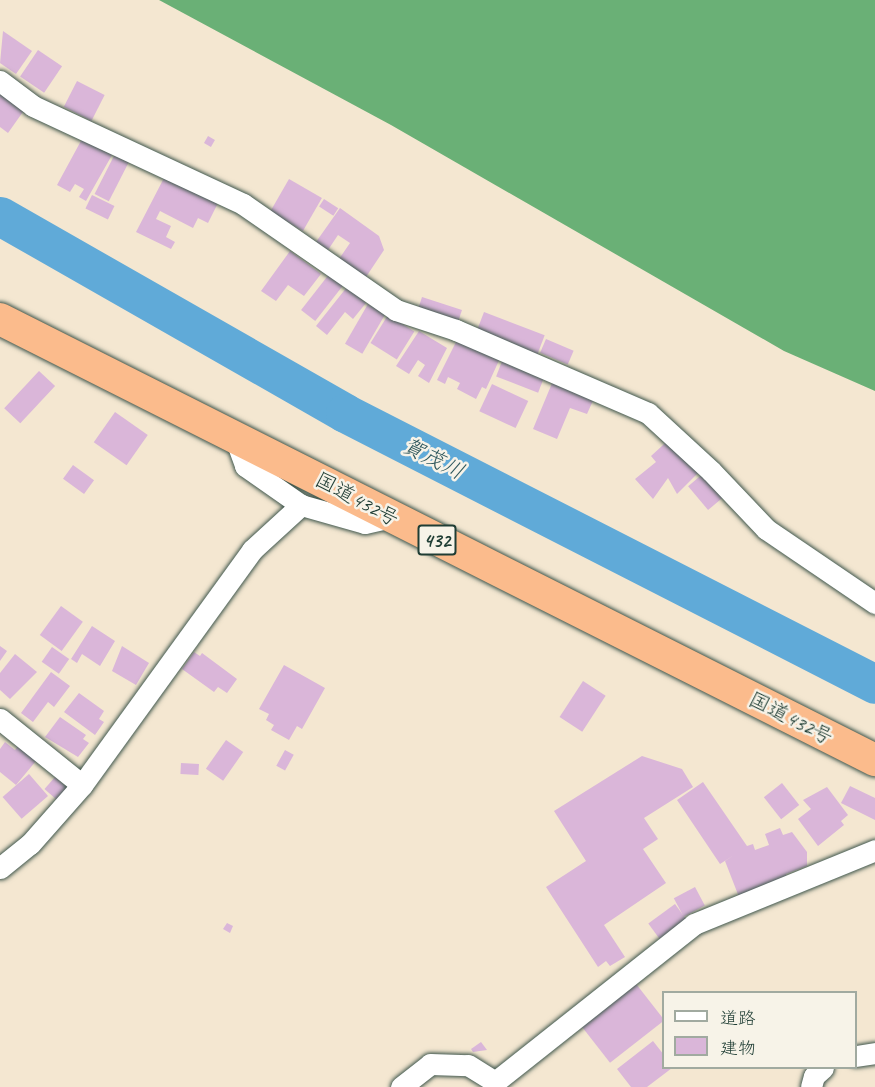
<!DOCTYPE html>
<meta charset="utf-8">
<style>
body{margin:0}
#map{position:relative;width:875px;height:1087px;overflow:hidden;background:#f4e7d1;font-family:Caveat,"Klee One",sans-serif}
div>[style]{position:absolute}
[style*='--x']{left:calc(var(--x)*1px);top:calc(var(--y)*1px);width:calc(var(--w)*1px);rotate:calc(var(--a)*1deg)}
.forest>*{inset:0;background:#6ab076}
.river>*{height:39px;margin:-19.5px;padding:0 19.5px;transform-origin:19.5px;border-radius:19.5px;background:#60aad8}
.building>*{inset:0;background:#dab6d9;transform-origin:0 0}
.roads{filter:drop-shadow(0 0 2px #3f564c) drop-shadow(0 0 2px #3f564c)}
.minor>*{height:21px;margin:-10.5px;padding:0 10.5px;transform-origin:10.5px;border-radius:10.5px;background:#fff}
.highway>*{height:32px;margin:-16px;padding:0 16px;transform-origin:16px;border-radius:16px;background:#fbbb8c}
span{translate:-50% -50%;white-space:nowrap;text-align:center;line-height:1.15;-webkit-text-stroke:5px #f7f3e8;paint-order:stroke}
.shield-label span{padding:2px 4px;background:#f7f3e8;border:2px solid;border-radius:4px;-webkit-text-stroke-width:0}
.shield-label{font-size:20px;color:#1f3d34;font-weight:700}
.street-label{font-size:21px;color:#1f3d34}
.water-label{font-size:22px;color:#2f585d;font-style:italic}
.legend{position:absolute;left:662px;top:991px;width:195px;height:78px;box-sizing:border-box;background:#f7f3e8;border:2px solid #a1aaa0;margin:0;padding:8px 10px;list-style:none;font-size:18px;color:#1f3d34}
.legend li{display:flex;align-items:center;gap:12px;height:30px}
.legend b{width:30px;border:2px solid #a1aaa0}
</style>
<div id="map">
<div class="forest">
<i style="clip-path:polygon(159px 0,875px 0,875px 391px,784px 351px,391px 125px)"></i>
</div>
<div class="river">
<i style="--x:0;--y:216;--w:397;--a:29.7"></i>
<i style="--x:345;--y:413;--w:595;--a:27.08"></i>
</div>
<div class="building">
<i style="clip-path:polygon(3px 31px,32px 51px,16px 74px,0 63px)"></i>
<i style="left:38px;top:50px;width:29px;height:32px;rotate:34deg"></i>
<i style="left:77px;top:81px;width:31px;height:29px;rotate:27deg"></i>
<i style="clip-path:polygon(0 92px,25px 109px,8px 133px,0 127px)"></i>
<i style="left:208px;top:136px;width:8px;height:8px;rotate:30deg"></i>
<i style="clip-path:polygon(82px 139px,112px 155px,86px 201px,79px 197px,84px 189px,75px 184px,70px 192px,57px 185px)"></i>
<i style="left:115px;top:154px;width:16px;height:45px;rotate:27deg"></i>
<i style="clip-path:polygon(165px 176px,218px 203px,208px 223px,198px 218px,193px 228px,160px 211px,156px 219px,171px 226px,166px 237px,175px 242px,171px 249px,136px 232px)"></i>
<i style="left:289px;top:179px;width:38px;height:38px;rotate:30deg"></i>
<i style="left:92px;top:195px;width:25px;height:15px;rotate:26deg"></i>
<i style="left:324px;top:199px;width:17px;height:9px;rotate:33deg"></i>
<i style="clip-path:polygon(340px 208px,379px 236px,384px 250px,366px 277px,339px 259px,350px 243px,338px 235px,328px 250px,316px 242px)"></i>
<i style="clip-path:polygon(290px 251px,321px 274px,304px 296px,288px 285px,276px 301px,261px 291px)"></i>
<i style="left:330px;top:273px;width:18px;height:47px;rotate:38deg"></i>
<i style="clip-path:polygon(347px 287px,366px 303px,353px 319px,345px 312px,327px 335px,316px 326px)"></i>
<i style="left:422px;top:297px;width:42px;height:15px;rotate:18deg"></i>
<i style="left:368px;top:304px;width:20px;height:46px;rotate:30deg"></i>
<i style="left:484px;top:312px;width:65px;height:20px;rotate:21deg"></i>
<i style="left:388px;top:315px;width:31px;height:33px;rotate:32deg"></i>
<i style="clip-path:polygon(419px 331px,447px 348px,429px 383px,418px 376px,425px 365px,418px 360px,409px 374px,396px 366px)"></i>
<i style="left:546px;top:339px;width:30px;height:15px;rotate:23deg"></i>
<i style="clip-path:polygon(457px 340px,501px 356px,486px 389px,482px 387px,476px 399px,457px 389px,460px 383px,448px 377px,445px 384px,437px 380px)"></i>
<i style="left:504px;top:356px;width:45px;height:22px;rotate:21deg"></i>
<i style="left:39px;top:371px;width:22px;height:51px;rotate:43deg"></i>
<i style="clip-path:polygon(555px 376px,596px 394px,587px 414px,570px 408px,557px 439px,533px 429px)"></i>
<i style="left:492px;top:384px;width:40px;height:30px;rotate:25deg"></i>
<i style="left:115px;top:412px;width:40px;height:37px;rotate:35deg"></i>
<i style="clip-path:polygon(674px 435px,703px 468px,677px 494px,668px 478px,653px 499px,635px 479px,656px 462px,651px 456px)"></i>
<i style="left:73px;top:465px;width:26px;height:17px;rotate:36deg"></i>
<i style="left:705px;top:472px;width:31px;height:22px;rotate:50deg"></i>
<i style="left:61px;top:606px;width:27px;height:36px;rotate:36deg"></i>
<i style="clip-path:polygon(92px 626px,115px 641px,100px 666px,82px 654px,77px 663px,71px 659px)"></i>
<i style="clip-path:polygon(0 646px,7px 651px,0 661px)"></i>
<i style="clip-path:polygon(122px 646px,149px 663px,136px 685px,112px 671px)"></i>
<i style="left:52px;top:647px;width:21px;height:18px;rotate:35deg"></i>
<i style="clip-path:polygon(194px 652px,200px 656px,202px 653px,237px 679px,227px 693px,218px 687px,214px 692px,182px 669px)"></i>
<i style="clip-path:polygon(15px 654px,37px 672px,10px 699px,0 690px,0 673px)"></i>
<i style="clip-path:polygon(284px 665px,325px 688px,302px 729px,297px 726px,289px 740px,271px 730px,274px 725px,266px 720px,269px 714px,259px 709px)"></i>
<i style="clip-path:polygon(51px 672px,70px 686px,54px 707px,48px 702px,33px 722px,21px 713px)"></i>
<i style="left:583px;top:681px;width:27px;height:43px;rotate:33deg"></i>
<i style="clip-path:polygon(79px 693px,104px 711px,99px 719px,104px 722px,95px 735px,64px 712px)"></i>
<i style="clip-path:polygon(60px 717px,86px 735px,83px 739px,89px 743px,78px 757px,45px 737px)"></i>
<i style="left:226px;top:740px;width:21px;height:35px;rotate:35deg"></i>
<i style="clip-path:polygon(5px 742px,15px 750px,18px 746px,36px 761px,16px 785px,0 772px,0 749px)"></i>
<i style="left:285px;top:750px;width:10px;height:18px;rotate:29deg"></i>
<i style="clip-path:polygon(642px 756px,682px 769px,693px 787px,644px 818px,658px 839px,643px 849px,666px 883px,604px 925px,625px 957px,610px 966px,606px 961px,598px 967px,546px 887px,586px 861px,554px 811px)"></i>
<i style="left:181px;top:763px;width:18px;height:11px;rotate:3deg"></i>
<i style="left:29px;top:774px;width:29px;height:35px;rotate:49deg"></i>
<i style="left:55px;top:777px;width:18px;height:16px;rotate:41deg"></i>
<i style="clip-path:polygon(703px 782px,747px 846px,753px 844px,755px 850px,769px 845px,765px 834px,780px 828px,783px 835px,792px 832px,807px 852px,807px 866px,786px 874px,787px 878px,739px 897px,725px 861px,734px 855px,720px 864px,677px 800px)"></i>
<i style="left:782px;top:783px;width:28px;height:23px;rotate:52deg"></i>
<i style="clip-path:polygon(850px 786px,875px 798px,875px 820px,841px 803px)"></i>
<i style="clip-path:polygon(827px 787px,848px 815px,841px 821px,844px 825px,818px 846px,798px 819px,811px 809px,803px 800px)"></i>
<i style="left:695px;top:887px;width:21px;height:24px;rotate:62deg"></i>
<i style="left:675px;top:904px;width:19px;height:33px;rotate:54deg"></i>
<i style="clip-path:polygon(227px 923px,233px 926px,230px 933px,223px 929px)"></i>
<i style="left:633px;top:980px;width:51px;height:69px;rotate:52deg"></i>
<i style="clip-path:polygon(653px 1041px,664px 1055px,664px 1068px,672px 1068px,647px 1087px,631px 1087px,617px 1069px)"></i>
<i style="clip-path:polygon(481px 1042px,487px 1050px,473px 1052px,471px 1049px)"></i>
</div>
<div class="roads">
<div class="minor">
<i style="--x:0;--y:81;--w:41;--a:37.1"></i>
<i style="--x:33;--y:106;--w:232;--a:25"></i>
<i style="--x:243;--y:204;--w:186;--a:34.7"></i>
<i style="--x:396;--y:310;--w:63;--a:18.4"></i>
<i style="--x:456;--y:330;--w:209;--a:23.4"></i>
<i style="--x:648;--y:413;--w:86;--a:42.6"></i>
<i style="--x:711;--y:471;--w:80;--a:46.5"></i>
<i style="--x:766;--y:529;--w:132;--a:34.2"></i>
<i style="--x:234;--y:435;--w:33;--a:70"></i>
<i style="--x:245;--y:466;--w:68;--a:34.9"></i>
<i style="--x:301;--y:505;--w:66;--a:15.7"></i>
<i style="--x:365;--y:523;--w:26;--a:-13"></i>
<i style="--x:0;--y:719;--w:105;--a:38.8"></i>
<i style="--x:0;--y:868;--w:38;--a:-39"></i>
<i style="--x:30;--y:844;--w:79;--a:-48.6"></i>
<i style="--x:82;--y:785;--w:290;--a:-54.1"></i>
<i style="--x:252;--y:550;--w:67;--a:-42.6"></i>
<i style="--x:856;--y:1056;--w:19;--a:-9"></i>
<i style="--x:401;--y:1087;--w:37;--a:-38"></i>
<i style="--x:430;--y:1064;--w:38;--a:2"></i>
<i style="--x:468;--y:1065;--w:32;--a:32"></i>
<i style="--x:495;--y:1082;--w:254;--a:-38.4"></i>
<i style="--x:694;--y:924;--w:196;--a:-22.2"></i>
<i style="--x:811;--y:1087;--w:11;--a:-75"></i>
<i style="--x:814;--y:1076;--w:12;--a:-42"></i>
</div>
<div class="highway">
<i style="--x:0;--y:319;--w:980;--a:26.75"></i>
</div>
</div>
<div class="shield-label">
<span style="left:437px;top:540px">432</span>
</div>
<div class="street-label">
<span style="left:357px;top:499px;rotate:28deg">国道432号</span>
<span style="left:791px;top:718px;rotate:27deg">国道432号</span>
</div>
<div class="water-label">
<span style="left:433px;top:459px;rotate:27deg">賀茂川</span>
</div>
<ul class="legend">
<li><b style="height:8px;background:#fff"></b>道路</li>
<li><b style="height:16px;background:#dab6d9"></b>建物</li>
</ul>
</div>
